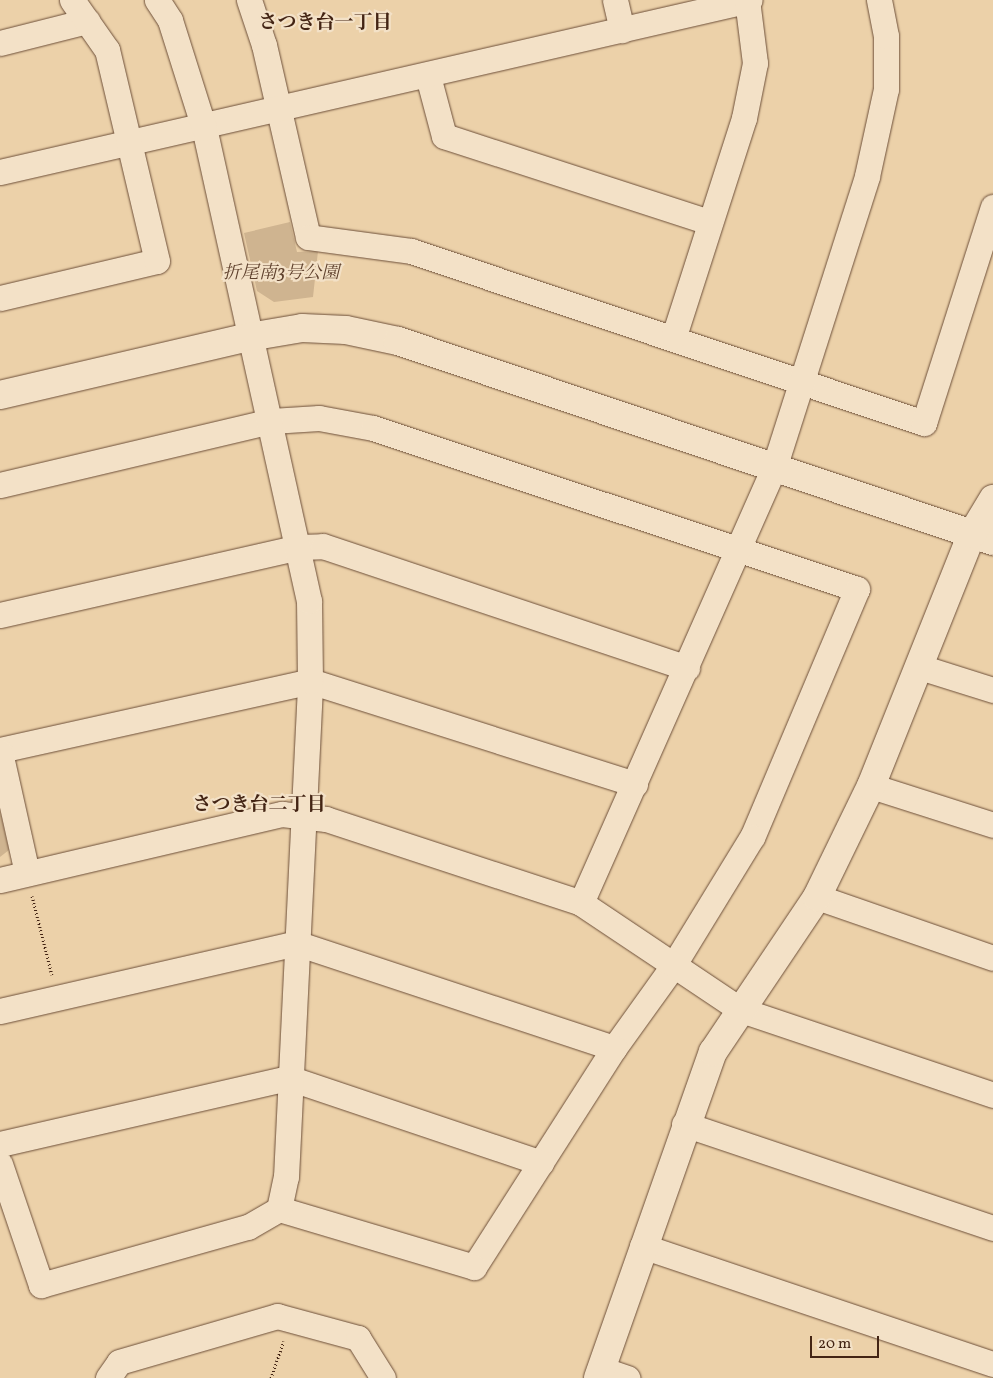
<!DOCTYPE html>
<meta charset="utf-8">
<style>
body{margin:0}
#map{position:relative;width:993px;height:1378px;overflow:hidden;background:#ecd1a9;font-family:Vollkorn,"Noto Serif JP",serif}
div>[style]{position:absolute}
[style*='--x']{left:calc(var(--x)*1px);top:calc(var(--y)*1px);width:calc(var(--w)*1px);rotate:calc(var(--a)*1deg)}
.green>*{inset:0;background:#cfb490}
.path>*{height:3px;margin-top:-1.5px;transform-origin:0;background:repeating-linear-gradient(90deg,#432414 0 1px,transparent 0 3.5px)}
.roads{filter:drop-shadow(0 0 1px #6d4f39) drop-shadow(0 0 1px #6d4f39)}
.minor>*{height:25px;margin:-12.5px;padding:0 12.5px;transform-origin:12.5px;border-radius:12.5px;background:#f3e1c7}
.tertiary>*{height:28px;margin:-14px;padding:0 14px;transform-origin:14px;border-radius:14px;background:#f3e1c7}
span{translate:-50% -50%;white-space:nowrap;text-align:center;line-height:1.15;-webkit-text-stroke:4.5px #f3e1c7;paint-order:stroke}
.park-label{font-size:18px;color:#5f412d;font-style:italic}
.neighbourhood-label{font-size:19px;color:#432414;font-weight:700}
.scale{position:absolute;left:810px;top:1336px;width:69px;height:22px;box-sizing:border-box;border:2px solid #432414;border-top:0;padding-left:6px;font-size:15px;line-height:18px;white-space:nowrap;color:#432414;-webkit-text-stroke:4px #f3e1c7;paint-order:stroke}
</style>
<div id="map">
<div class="green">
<i style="clip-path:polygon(290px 222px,297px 252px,318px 251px,313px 297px,274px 302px,257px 291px,244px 233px)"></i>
<i style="clip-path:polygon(0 812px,9px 850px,0 857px)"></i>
</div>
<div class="path">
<i style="--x:32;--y:896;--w:81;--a:75.8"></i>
<i style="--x:271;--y:1378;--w:39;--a:-71"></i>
</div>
<div class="roads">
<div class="minor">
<i style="--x:249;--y:0;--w:47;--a:71.6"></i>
<i style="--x:264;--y:45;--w:197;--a:77.1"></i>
<i style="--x:308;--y:237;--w:104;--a:7.7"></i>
<i style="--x:411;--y:251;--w:541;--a:18.54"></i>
<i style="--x:924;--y:423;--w:227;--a:-72.3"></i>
<i style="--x:615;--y:0;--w:31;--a:77"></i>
<i style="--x:0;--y:43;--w:90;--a:-14.2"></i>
<i style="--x:428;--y:76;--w:62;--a:75.1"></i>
<i style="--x:444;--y:136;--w:279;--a:18"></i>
<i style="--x:0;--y:172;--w:769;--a:-12.92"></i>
<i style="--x:0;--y:298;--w:161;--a:-13.3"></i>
<i style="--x:157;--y:261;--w:217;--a:-103.3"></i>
<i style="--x:107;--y:50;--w:61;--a:-125"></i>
<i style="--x:674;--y:336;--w:229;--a:-72.2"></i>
<i style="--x:744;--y:118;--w:56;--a:-78.7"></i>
<i style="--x:755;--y:63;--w:64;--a:-97.2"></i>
<i style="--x:0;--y:485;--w:278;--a:-13.3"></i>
<i style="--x:271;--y:421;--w:48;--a:-3.6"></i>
<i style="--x:319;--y:418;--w:55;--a:10.5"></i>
<i style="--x:373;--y:428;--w:510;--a:18.4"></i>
<i style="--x:857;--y:589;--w:269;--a:112.9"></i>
<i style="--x:752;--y:837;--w:151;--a:121.5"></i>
<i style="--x:673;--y:966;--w:101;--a:125.7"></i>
<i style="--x:614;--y:1048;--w:260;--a:122.6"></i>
<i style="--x:474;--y:1267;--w:203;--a:-163.4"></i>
<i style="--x:0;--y:615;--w:307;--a:-12.8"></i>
<i style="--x:299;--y:547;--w:24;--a:-2"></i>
<i style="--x:323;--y:546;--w:384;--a:18.5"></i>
<i style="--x:920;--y:667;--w:77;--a:17.5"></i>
<i style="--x:0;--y:750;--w:318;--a:-12.5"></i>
<i style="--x:310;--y:681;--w:341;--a:17.6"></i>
<i style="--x:0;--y:752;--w:124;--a:77.4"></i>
<i style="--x:871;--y:786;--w:128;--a:17.7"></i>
<i style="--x:0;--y:880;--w:290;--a:-13.2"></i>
<i style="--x:282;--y:814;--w:44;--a:6.5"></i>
<i style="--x:326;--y:819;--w:268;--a:18.2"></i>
<i style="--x:581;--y:903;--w:192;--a:33.8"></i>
<i style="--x:741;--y:1010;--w:266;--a:18.6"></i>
<i style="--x:817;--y:897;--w:186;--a:19.1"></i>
<i style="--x:581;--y:903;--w:476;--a:-66.1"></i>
<i style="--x:774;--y:468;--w:306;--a:-72.3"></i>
<i style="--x:867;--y:176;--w:89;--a:-77.7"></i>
<i style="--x:886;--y:89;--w:53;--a:-90"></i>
<i style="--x:886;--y:36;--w:37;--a:-101"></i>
<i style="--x:0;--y:1011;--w:304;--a:-12.9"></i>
<i style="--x:296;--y:943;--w:335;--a:18.3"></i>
<i style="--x:684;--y:1124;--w:326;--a:18.6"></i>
<i style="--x:0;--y:1144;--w:296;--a:-12.9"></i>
<i style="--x:289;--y:1078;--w:266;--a:18.6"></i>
<i style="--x:0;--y:1164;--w:128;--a:71.3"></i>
<i style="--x:41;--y:1285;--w:215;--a:-15.7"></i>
<i style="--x:248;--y:1227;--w:36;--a:-30"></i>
<i style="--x:279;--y:1209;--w:33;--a:-78"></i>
<i style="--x:286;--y:1177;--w:497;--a:-87.2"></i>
<i style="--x:310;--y:681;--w:80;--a:-90.7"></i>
<i style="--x:309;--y:601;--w:485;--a:-102.5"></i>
<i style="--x:204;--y:128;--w:113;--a:-107.5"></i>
<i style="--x:170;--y:20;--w:24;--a:-123"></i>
<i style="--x:642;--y:1246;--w:370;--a:18.6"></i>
<i style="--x:601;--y:1369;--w:28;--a:19"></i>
<i style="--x:108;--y:1378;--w:19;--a:-55"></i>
<i style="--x:119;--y:1362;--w:165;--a:-16.2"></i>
<i style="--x:277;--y:1316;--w:84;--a:15.2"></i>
<i style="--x:358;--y:1338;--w:47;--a:58"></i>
</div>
<div class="tertiary">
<i style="--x:0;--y:395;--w:256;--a:-13.1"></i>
<i style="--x:249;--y:337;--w:54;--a:-9.6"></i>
<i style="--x:302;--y:328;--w:44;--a:2.6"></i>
<i style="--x:346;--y:330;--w:53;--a:11.9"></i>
<i style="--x:398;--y:341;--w:628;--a:18.58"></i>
<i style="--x:598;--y:1378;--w:346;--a:-70.6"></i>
<i style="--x:713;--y:1052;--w:187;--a:-56.1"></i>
<i style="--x:817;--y:897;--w:123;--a:-64.1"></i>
<i style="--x:871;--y:786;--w:271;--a:-68.2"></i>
<i style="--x:972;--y:534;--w:41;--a:-59"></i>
</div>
</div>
<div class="park-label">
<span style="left:281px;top:274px">折尾南3号公園</span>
</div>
<div class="neighbourhood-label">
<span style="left:325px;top:24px">さつき台一丁目</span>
<span style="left:259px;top:806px">さつき台二丁目</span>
</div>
<div class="scale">20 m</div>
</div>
